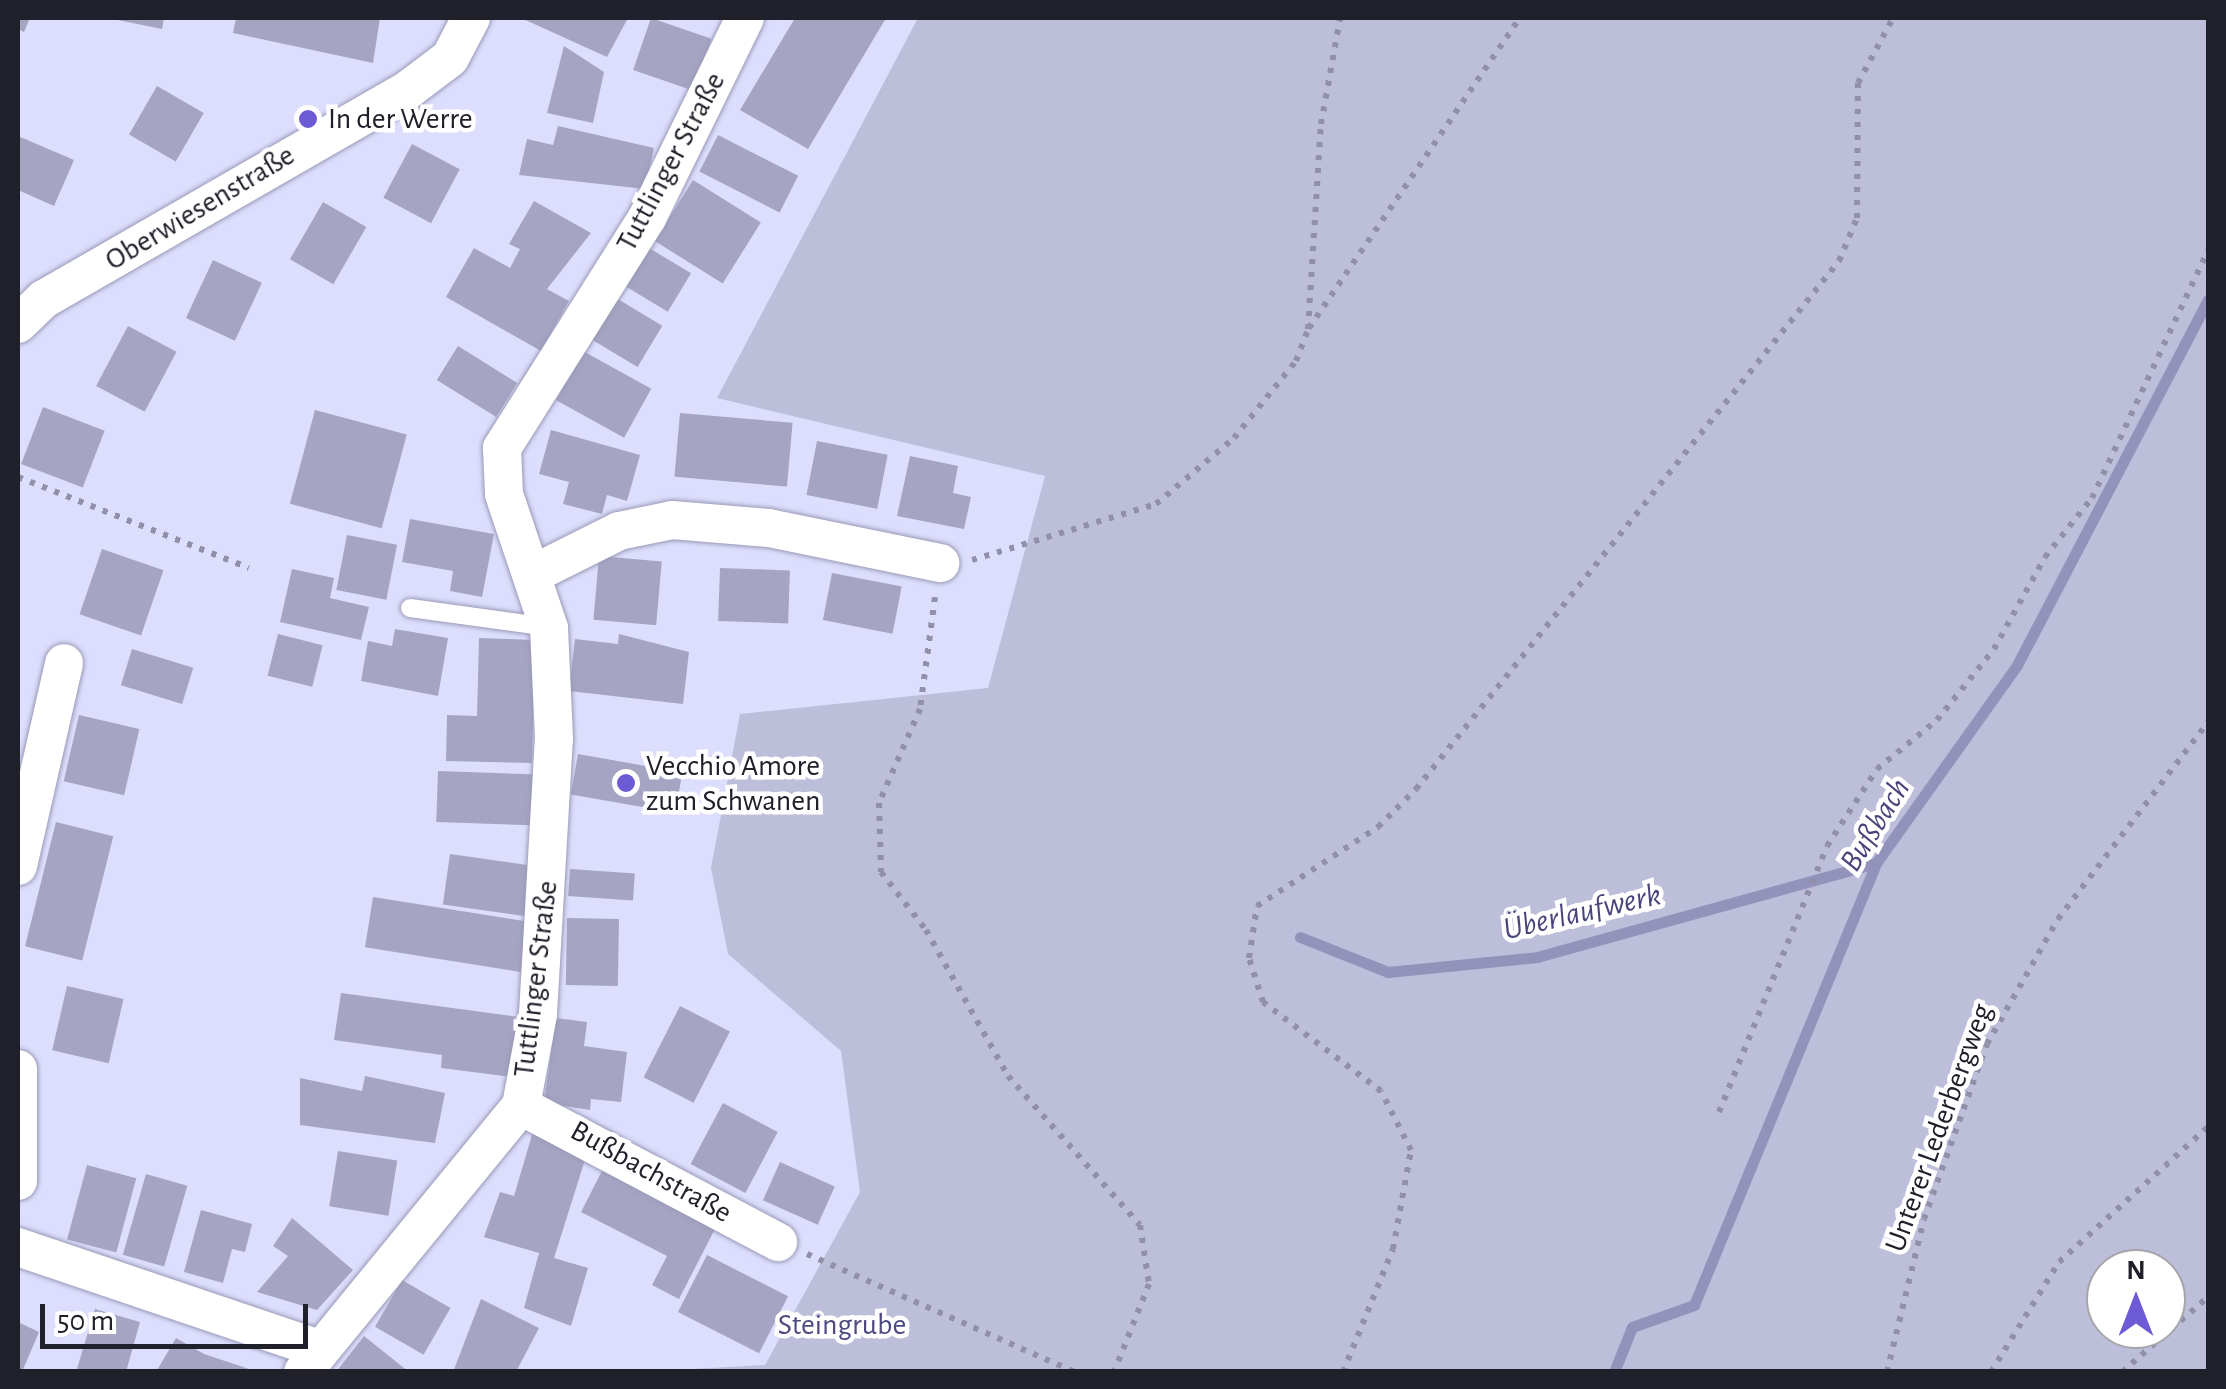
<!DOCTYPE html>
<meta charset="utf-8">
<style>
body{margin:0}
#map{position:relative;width:2226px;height:1389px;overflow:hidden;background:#ddddfd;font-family:"Alegreya Sans",sans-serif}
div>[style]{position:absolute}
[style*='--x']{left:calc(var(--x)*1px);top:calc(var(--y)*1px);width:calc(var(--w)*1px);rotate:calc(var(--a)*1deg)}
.green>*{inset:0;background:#bdbeda}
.stream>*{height:11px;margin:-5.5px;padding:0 5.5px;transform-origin:5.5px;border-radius:5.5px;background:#9292bb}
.building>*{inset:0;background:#a5a5c3;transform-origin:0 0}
.path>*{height:6px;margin-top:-3px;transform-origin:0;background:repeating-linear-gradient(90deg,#9090a8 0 5px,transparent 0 13px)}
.roads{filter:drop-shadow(0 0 2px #9999b7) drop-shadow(0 0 2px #9999b7)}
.lane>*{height:18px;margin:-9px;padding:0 9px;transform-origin:9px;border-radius:9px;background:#fff}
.street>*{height:38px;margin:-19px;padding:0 19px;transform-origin:19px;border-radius:19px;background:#fff}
.dots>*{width:28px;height:28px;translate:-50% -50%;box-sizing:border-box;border:5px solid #fff;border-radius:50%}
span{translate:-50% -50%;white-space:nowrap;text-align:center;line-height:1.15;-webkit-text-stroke:9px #fff;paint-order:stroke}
.poi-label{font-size:30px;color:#20202b}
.left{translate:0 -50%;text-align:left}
.street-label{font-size:30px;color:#20202b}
.park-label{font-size:30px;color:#4d4981}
.water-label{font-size:32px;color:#49457c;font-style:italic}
.frame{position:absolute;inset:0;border:20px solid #20202b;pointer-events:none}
.north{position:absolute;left:2086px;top:1249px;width:100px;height:100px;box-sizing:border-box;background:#fff;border:2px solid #a6a6aa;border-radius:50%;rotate:0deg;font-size:28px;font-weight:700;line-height:40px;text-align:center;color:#20202b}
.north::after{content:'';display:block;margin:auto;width:35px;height:45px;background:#6c5bd5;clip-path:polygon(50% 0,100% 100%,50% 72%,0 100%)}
.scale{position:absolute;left:40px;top:1304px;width:268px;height:45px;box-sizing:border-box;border:5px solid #20202b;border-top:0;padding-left:12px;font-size:30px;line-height:35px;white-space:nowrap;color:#20202b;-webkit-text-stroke:8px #fff;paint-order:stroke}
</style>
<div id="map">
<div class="green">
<i style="clip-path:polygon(evenodd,918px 18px,2208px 18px,2208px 1371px,655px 1371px,765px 1365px,860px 1192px,841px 1051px,728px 954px,711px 868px,740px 714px,988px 688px,1045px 476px,717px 398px,918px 18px,2106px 1269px,2166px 1269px,2166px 1329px,2106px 1329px,2106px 1269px)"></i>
</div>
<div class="stream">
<i style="--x:1300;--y:937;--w:95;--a:21.7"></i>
<i style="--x:1388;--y:972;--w:150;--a:-5.7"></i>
<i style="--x:1537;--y:957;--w:352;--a:-15.5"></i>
<i style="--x:1614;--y:1372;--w:48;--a:-68.2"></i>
<i style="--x:1632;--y:1327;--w:66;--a:-19.5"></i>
<i style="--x:1694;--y:1305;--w:478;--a:-67.6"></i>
<i style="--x:1876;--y:863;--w:243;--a:-54.5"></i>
<i style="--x:2017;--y:665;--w:412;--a:-62.4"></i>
</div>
<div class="building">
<i style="clip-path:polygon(18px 18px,30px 18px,24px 32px,18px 29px)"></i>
<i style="clip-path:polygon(108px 18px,164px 18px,162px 29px)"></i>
<i style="clip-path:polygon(236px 18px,380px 18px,373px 63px,233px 33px)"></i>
<i style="clip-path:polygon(521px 18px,628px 18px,607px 57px)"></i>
<i style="left:651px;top:18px;width:64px;height:55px;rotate:19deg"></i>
<i style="clip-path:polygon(795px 18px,886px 18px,808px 149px,740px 110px)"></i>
<i style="clip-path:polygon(564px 46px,604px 72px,593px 123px,547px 113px)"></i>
<i style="left:157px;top:86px;width:54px;height:56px;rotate:30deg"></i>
<i style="clip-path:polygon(558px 126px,654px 148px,645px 189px,519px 175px,527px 139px,553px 145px)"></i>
<i style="left:718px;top:135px;width:90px;height:41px;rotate:27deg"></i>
<i style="clip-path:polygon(18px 136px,74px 160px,54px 206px,18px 190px)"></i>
<i style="left:412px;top:144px;width:54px;height:61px;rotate:28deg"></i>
<i style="left:693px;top:180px;width:80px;height:72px;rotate:32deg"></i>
<i style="clip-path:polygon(534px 201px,591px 233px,547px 289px,569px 301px,541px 351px,446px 297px,474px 248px,510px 268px,520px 249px,509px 244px)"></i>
<i style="left:323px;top:202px;width:50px;height:66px;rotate:30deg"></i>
<i style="left:649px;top:248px;width:49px;height:45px;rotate:31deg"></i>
<i style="left:213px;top:260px;width:54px;height:64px;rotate:25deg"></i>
<i style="left:616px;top:298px;width:54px;height:48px;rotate:31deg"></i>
<i style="left:128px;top:326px;width:55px;height:68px;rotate:28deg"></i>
<i style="left:458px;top:346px;width:70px;height:40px;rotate:32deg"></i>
<i style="left:583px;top:351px;width:78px;height:56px;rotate:29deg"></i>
<i style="left:43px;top:407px;width:66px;height:61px;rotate:21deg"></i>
<i style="left:315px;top:410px;width:95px;height:97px;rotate:15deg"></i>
<i style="left:680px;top:413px;width:113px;height:64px;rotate:5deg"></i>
<i style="clip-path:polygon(551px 430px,640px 455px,627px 501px,607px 495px,602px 514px,563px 504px,569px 482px,539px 474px)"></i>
<i style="left:817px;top:441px;width:72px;height:55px;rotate:11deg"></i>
<i style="clip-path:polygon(910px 456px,958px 466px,953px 493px,971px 497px,964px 529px,897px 516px)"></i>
<i style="clip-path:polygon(410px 519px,494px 534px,482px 597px,450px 591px,453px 571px,402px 562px)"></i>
<i style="left:347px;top:535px;width:51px;height:56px;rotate:11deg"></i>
<i style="left:102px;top:549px;width:65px;height:69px;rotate:19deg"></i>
<i style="left:599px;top:556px;width:63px;height:64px;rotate:5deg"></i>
<i style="left:720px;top:568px;width:70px;height:53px;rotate:2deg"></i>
<i style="clip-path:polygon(292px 569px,334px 578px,330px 598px,369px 607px,361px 640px,280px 622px)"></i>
<i style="left:832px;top:573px;width:71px;height:48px;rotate:11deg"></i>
<i style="clip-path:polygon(395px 629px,448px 638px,438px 696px,361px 681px,368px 641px,392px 646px)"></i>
<i style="left:278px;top:634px;width:46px;height:43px;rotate:14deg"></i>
<i style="clip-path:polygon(619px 634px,689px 652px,683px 704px,569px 691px,575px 639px,618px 644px)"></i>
<i style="clip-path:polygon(479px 638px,535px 640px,532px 763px,446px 761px,447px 715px,477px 716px)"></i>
<i style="left:132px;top:649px;width:64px;height:38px;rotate:17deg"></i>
<i style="left:79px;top:715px;width:62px;height:68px;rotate:13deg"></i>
<i style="left:578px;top:754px;width:106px;height:41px;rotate:10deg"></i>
<i style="left:438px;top:771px;width:104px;height:51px;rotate:2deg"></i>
<i style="left:56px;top:822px;width:59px;height:128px;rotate:14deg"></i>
<i style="left:450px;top:854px;width:91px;height:51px;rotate:8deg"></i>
<i style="left:570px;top:869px;width:65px;height:27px;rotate:4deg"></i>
<i style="left:373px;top:897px;width:164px;height:51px;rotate:9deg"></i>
<i style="left:567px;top:918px;width:52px;height:67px;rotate:1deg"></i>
<i style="left:67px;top:986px;width:58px;height:66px;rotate:13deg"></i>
<i style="clip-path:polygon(341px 993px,520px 1017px,513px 1077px,441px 1068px,442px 1055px,334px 1040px)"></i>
<i style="left:680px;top:1006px;width:56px;height:80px;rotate:27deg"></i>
<i style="clip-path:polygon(556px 1018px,587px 1022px,584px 1046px,627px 1052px,621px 1102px,591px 1099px,590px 1110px,544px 1103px)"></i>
<i style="clip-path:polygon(365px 1076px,445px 1093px,435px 1143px,300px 1125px,300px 1078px,362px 1091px)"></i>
<i style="left:723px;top:1103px;width:62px;height:69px;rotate:28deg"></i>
<i style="clip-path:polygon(534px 1128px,590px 1144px,554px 1258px,588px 1268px,571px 1326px,524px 1308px,539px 1253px,484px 1237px,500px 1192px,514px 1196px)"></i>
<i style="left:338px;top:1151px;width:60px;height:56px;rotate:9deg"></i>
<i style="left:780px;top:1162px;width:60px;height:42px;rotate:24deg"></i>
<i style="left:87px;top:1165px;width:51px;height:77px;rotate:15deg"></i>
<i style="clip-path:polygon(604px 1167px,717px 1225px,679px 1299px,652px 1285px,667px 1256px,581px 1212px)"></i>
<i style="left:146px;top:1174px;width:43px;height:84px;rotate:16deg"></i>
<i style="clip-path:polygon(201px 1210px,252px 1224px,245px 1252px,232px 1249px,223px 1283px,184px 1272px)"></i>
<i style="clip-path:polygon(292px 1218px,353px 1270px,317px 1310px,257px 1292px,288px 1256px,273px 1246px)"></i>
<i style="left:707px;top:1255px;width:91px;height:64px;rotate:27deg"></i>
<i style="left:402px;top:1280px;width:56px;height:54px;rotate:30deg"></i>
<i style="clip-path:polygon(481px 1299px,539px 1328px,517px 1370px,453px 1372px)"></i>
<i style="clip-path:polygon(95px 1309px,140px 1322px,126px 1372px,76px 1372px)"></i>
<i style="clip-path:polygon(18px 1322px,39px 1332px,22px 1372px,18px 1372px)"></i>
<i style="clip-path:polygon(364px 1336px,409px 1372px,336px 1372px)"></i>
<i style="clip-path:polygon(176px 1338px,204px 1354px,258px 1372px,156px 1372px)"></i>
</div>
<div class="path">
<i style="--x:1309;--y:328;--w:375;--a:-55.8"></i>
<i style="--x:18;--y:477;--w:248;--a:21.5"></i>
<i style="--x:972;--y:560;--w:192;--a:-16.9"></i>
<i style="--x:1156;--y:504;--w:102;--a:-40.2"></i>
<i style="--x:1234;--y:438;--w:99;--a:-51.2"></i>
<i style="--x:1296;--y:361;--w:34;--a:-69"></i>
<i style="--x:1308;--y:329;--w:205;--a:-86.4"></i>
<i style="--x:1321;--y:124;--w:108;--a:-79.8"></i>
<i style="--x:935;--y:597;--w:113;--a:97.6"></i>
<i style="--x:920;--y:709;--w:103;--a:113.6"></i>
<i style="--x:879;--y:803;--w:69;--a:88.3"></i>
<i style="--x:881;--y:872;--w:73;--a:52.2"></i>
<i style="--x:926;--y:930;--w:167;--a:60.7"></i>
<i style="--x:1008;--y:1076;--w:199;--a:48.5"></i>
<i style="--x:1140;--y:1225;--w:60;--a:81.3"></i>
<i style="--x:1149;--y:1284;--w:95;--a:111.7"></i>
<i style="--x:1719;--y:1112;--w:287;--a:-67.9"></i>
<i style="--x:1827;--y:846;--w:92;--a:-57"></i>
<i style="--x:1877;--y:769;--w:77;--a:-39.2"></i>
<i style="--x:1937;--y:720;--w:91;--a:-51.2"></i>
<i style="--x:1994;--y:649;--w:105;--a:-61"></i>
<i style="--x:2045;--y:557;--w:75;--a:-51.5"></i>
<i style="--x:2092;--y:498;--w:274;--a:-64.9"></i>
<i style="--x:807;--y:1254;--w:292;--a:23.8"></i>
<i style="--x:1343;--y:1372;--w:133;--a:-67.9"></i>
<i style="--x:1393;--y:1249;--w:101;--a:-79.7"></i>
<i style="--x:1411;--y:1150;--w:66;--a:-117"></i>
<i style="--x:1381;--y:1091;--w:148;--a:-143"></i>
<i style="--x:1263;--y:1002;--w:46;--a:-107.7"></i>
<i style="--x:1249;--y:958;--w:53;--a:-81.3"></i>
<i style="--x:1257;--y:906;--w:145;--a:-33.1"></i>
<i style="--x:1378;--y:827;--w:54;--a:-45"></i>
<i style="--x:1416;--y:789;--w:677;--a:-51.3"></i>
<i style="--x:1839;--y:261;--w:47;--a:-67.3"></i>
<i style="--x:1857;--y:218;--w:135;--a:-89.6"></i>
<i style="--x:1858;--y:83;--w:74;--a:-61.7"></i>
<i style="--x:1887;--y:1372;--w:157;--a:-76.4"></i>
<i style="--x:1924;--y:1219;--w:186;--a:-70.2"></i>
<i style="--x:1987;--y:1044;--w:144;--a:-60.4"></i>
<i style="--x:2058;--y:919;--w:248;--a:-52.7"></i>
<i style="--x:1991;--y:1372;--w:129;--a:-58.3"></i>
<i style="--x:2059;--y:1262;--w:201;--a:-42.2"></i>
<i style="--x:2122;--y:1372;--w:114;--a:-41.1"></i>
</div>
<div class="roads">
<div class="lane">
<i style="--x:410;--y:608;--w:139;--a:7.8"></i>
</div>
<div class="street">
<i style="--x:18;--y:324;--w:36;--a:-44"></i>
<i style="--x:44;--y:299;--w:421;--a:-29.9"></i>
<i style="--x:409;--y:89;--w:51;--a:-37.1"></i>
<i style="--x:450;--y:58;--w:45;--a:-62.3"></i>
<i style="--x:535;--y:573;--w:94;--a:-26.6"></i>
<i style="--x:619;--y:531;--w:54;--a:-11.7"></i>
<i style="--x:672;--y:520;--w:97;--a:4.7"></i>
<i style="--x:769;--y:528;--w:175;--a:11.6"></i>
<i style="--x:18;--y:866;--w:208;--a:-77.2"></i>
<i style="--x:18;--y:1069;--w:112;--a:90"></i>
<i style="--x:521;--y:1106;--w:291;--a:27.9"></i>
<i style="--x:18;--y:1247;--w:316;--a:18.7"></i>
<i style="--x:303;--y:1372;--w:344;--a:-50.7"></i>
<i style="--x:521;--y:1106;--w:94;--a:-79.5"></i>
<i style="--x:538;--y:1014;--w:276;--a:-86.7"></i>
<i style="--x:554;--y:738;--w:110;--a:-92.6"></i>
<i style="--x:549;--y:628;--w:141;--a:-108.6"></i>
<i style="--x:504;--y:494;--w:46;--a:-92.5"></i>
<i style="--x:502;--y:448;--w:272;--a:-57.8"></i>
<i style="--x:647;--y:218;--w:223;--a:-63.9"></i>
</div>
</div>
<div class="dots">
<i style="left:308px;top:119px;background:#6c5bd5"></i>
<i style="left:626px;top:783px;background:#6c5bd5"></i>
</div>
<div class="poi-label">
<span class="left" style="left:328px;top:119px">In der Werre</span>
<span class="left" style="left:646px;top:783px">Vecchio Amore<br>zum Schwanen</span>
</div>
<div class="street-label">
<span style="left:671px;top:162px;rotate:-62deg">Tuttlinger Straße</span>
<span style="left:200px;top:208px;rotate:-31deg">Oberwiesenstraße</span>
<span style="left:536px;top:979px;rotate:-83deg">Tuttlinger Straße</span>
<span style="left:1939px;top:1128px;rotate:-70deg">Unterer Lederbergweg</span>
<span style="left:651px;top:1172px;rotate:29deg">Bußbachstraße</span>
</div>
<div class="park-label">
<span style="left:842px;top:1325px">Steingrube</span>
</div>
<div class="water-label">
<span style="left:1875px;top:825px;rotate:-58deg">Bußbach</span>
<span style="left:1582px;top:912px;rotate:-13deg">Überlaufwerk</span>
</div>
<div class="frame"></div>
<div class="north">N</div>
<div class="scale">50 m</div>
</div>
